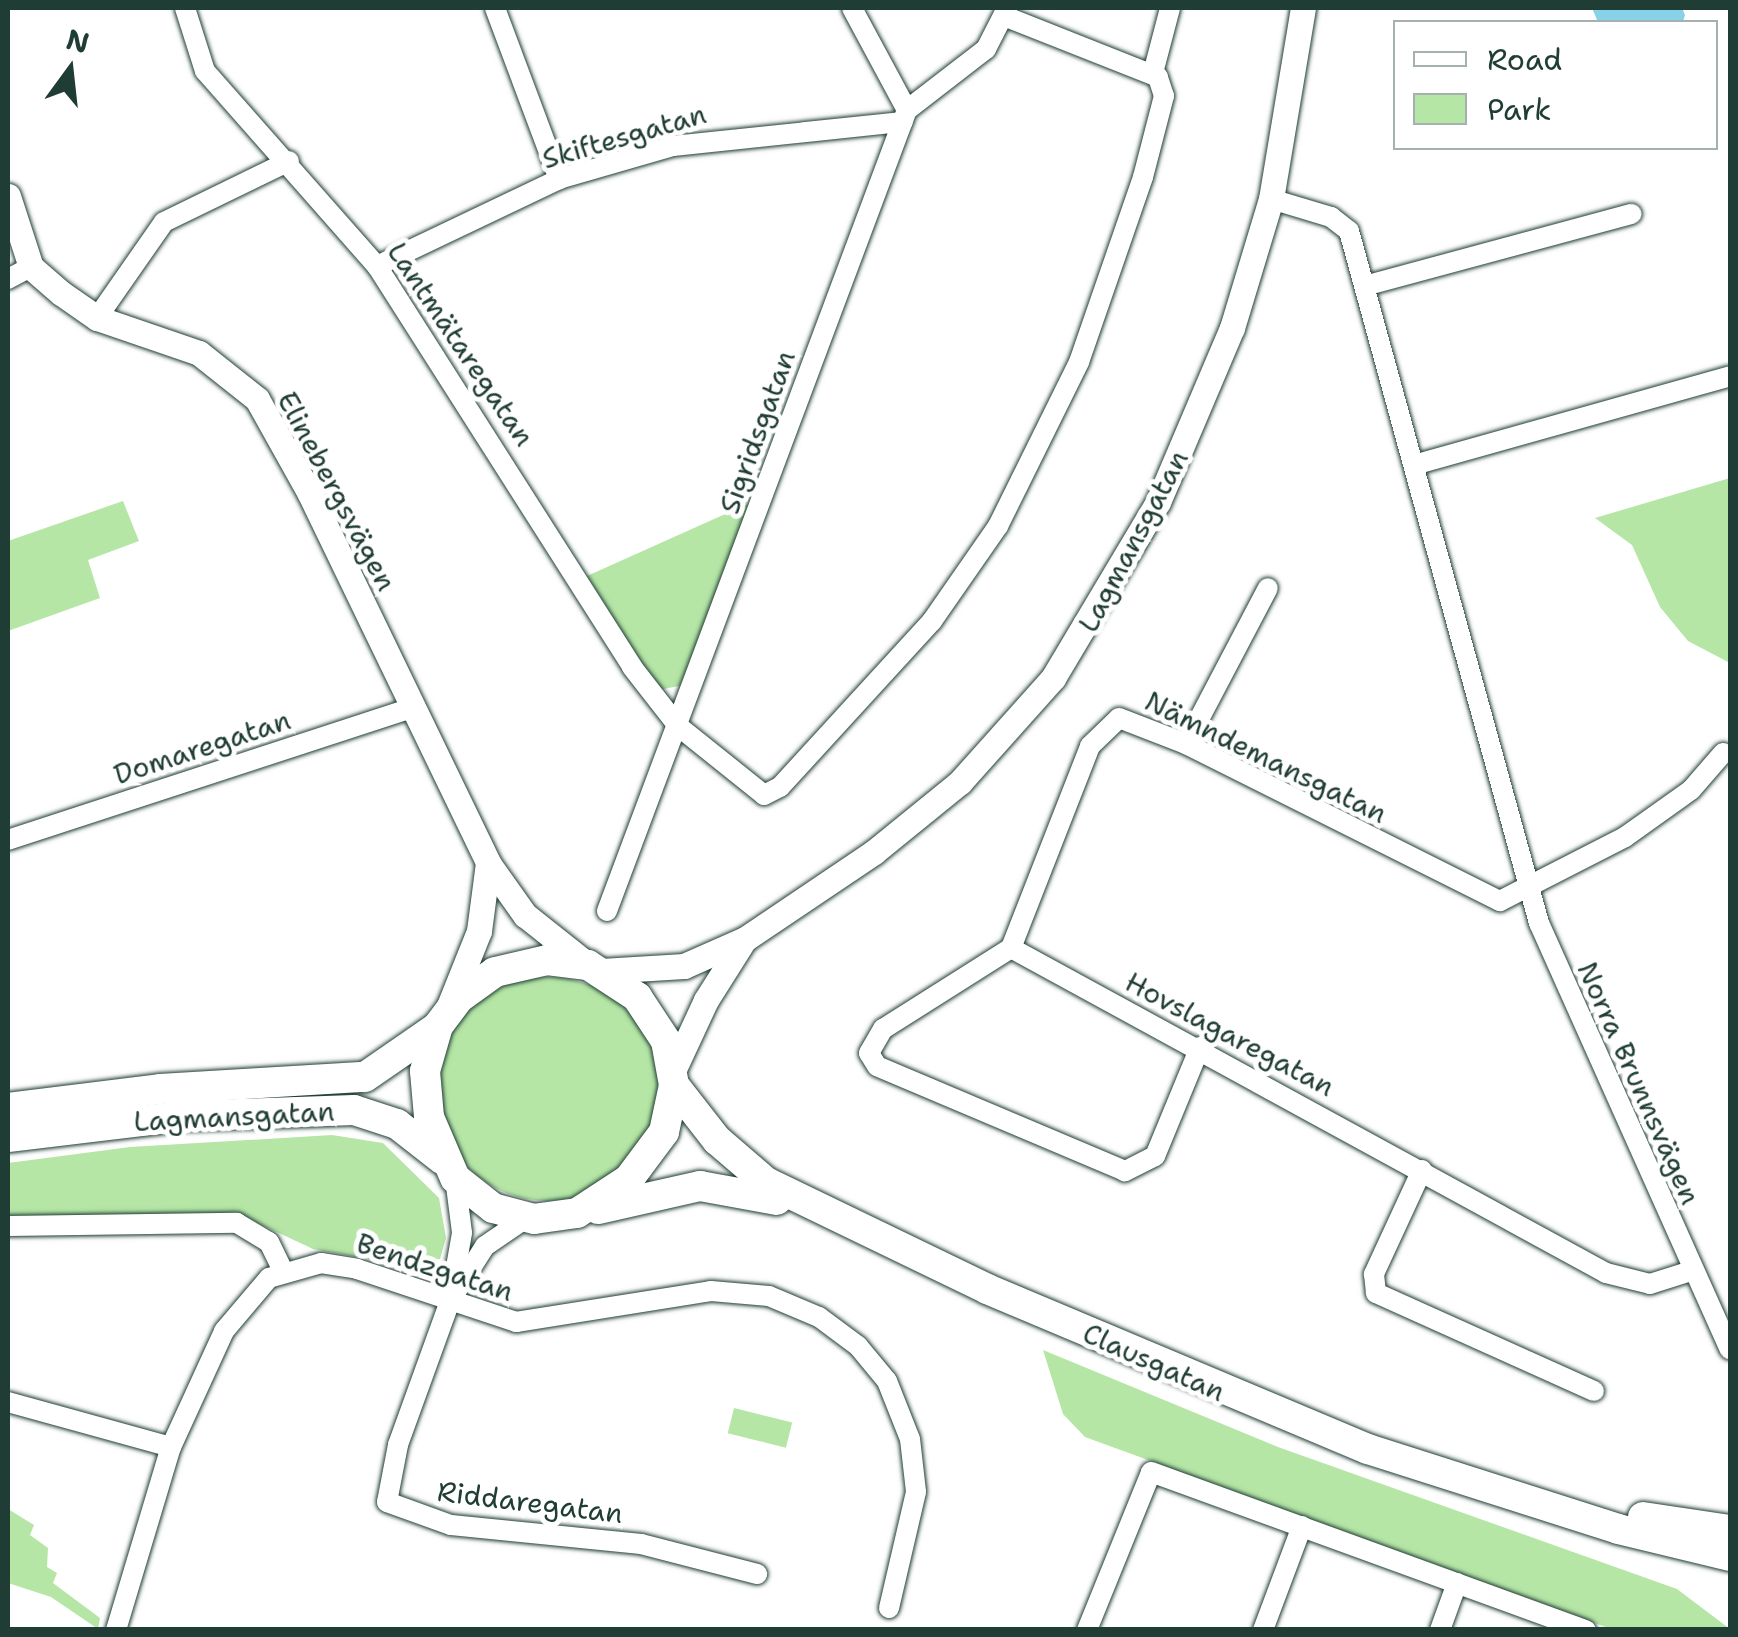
<!DOCTYPE html>
<meta charset="utf-8">
<style>
body{margin:0}
#map{position:relative;width:1738px;height:1637px;overflow:hidden;background:#fff;font-family:"Shantell Sans",sans-serif}
div>[style]{position:absolute}
[style*='--x']{left:calc(var(--x)*1px);top:calc(var(--y)*1px);width:calc(var(--w)*1px);rotate:calc(var(--a)*1deg)}
.green>*{inset:0;background:#b5e6a6;transform-origin:0 0}
.round{border-radius:50%}
.water>*{inset:0;background:#87d2e8}
.roads{filter:drop-shadow(0 0 2px #1f3d34) drop-shadow(0 0 2px #1f3d34)}
.minor>*{height:20px;margin:-10px;padding:0 10px;transform-origin:10px;border-radius:10px;background:#fff}
.tertiary>*{height:25px;margin:-12.5px;padding:0 12.5px;transform-origin:12.5px;border-radius:12.5px;background:#fff}
.secondary>*{height:30px;margin:-15px;padding:0 15px;transform-origin:15px;border-radius:15px;background:#fff}
span{translate:-50% -50%;white-space:nowrap;text-align:center;line-height:1.15;-webkit-text-stroke:10px #fff;paint-order:stroke}
.street-label{font-size:28px;color:#1f3d34}
.frame{position:absolute;inset:0;border:10px solid #1f3d34;pointer-events:none}
.legend{position:absolute;left:1393px;top:20px;width:325px;height:130px;box-sizing:border-box;background:#fff;border:2px solid #a5b1ae;margin:0;padding:12px 18px;list-style:none;font-size:30px;color:#1f3d34}
.legend li{display:flex;align-items:center;gap:20px;height:50px}
.legend b{width:50px;border:2px solid #a5b1ae}
.north{position:absolute;left:20px;top:20px;width:100px;height:100px;-webkit-text-stroke:8px #fff;paint-order:stroke;rotate:15deg;font-size:28px;font-weight:700;line-height:40px;text-align:center;color:#1f3d34}
.north::after{content:'';display:block;margin:auto;width:35px;height:45px;background:#1f3d34;clip-path:polygon(50% 0,100% 100%,50% 72%,0 100%)}
</style>
<div id="map">
<div class="green">
<i style="clip-path:polygon(1730px 478px,1730px 663px,1688px 641px,1660px 607px,1632px 545px,1595px 518px)"></i>
<i style="clip-path:polygon(123px 501px,139px 541px,88px 560px,100px 598px,8px 631px,8px 541px)"></i>
<i style="clip-path:polygon(752px 502px,684px 685px,658px 690px,587px 576px)"></i>
<i class="round" style="left:436px;top:977px;width:224px;height:224px"></i>
<i style="clip-path:polygon(332px 1135px,383px 1143px,439px 1198px,446px 1238px,440px 1259px,401px 1265px,313px 1249px,241px 1215px,8px 1222px,8px 1163px,130px 1147px)"></i>
<i style="clip-path:polygon(1043px 1350px,1278px 1447px,1677px 1589px,1730px 1629px,1611px 1629px,1085px 1437px,1063px 1414px)"></i>
<i style="left:734px;top:1408px;width:60px;height:26px;rotate:14deg"></i>
<i style="clip-path:polygon(8px 1509px,34px 1525px,30px 1535px,48px 1548px,47px 1567px,57px 1573px,53px 1583px,100px 1618px,98px 1629px,51px 1597px,8px 1583px)"></i>
</div>
<div class="water">
<i style="clip-path:polygon(1592px 8px,1682px 8px,1685px 15px,1683px 22px,1598px 22px)"></i>
</div>
<div class="roads">
<div class="minor">
<i style="--x:185;--y:8;--w:66;--a:72.4"></i>
<i style="--x:205;--y:71;--w:260;--a:48.6"></i>
<i style="--x:377;--y:266;--w:475;--a:57.5"></i>
<i style="--x:632;--y:667;--w:75;--a:52.1"></i>
<i style="--x:678;--y:726;--w:110;--a:38.7"></i>
<i style="--x:764;--y:795;--w:18;--a:-27"></i>
<i style="--x:780;--y:787;--w:225;--a:-47.5"></i>
<i style="--x:932;--y:621;--w:116;--a:-55.2"></i>
<i style="--x:998;--y:526;--w:183;--a:-63.7"></i>
<i style="--x:1079;--y:362;--w:196;--a:-70.9"></i>
<i style="--x:1143;--y:177;--w:84;--a:-75.5"></i>
<i style="--x:1164;--y:96;--w:20;--a:-108"></i>
<i style="--x:1158;--y:77;--w:166;--a:-158.4"></i>
<i style="--x:495;--y:8;--w:183;--a:69.5"></i>
<i style="--x:852;--y:8;--w:116;--a:61.7"></i>
<i style="--x:1153;--y:73;--w:67;--a:-75.3"></i>
<i style="--x:1271;--y:199;--w:63;--a:16.7"></i>
<i style="--x:1331;--y:217;--w:23;--a:38"></i>
<i style="--x:1349;--y:231;--w:718;--a:74.65"></i>
<i style="--x:1539;--y:923;--w:467;--a:65.9"></i>
<i style="--x:377;--y:266;--w:202;--a:-25.5"></i>
<i style="--x:559;--y:179;--w:119;--a:-16.1"></i>
<i style="--x:673;--y:146;--w:231;--a:-6"></i>
<i style="--x:8;--y:279;--w:26;--a:-28"></i>
<i style="--x:1368;--y:285;--w:273;--a:-15.1"></i>
<i style="--x:97;--y:318;--w:117;--a:-55.1"></i>
<i style="--x:164;--y:222;--w:139;--a:-26"></i>
<i style="--x:1414;--y:465;--w:328;--a:-15.7"></i>
<i style="--x:1186;--y:744;--w:176;--a:-62.3"></i>
<i style="--x:8;--y:840;--w:426;--a:-18.1"></i>
<i style="--x:607;--y:911;--w:855;--a:-69.47"></i>
<i style="--x:907;--y:110;--w:100;--a:-37.7"></i>
<i style="--x:986;--y:49;--w:46;--a:-62.9"></i>
<i style="--x:1011;--y:948;--w:678;--a:28.64"></i>
<i style="--x:1606;--y:1273;--w:45;--a:14"></i>
<i style="--x:1650;--y:1284;--w:43;--a:-17.6"></i>
<i style="--x:1200;--y:1047;--w:118;--a:112.4"></i>
<i style="--x:1155;--y:1156;--w:34;--a:153"></i>
<i style="--x:1125;--y:1171;--w:269;--a:-157.1"></i>
<i style="--x:877;--y:1066;--w:15;--a:-122"></i>
<i style="--x:869;--y:1053;--w:28;--a:-60"></i>
<i style="--x:883;--y:1029;--w:151;--a:-32.3"></i>
<i style="--x:1011;--y:948;--w:217;--a:-68.6"></i>
<i style="--x:1090;--y:746;--w:40;--a:-44"></i>
<i style="--x:1119;--y:718;--w:72;--a:21.2"></i>
<i style="--x:1186;--y:744;--w:351;--a:26.6"></i>
<i style="--x:1500;--y:901;--w:140;--a:-27.1"></i>
<i style="--x:1625;--y:837;--w:81;--a:-35.5"></i>
<i style="--x:1691;--y:790;--w:49;--a:-49.1"></i>
<i style="--x:1422;--y:1170;--w:115;--a:114.8"></i>
<i style="--x:1374;--y:1274;--w:19;--a:84"></i>
<i style="--x:1376;--y:1293;--w:239;--a:24.2"></i>
<i style="--x:455;--y:1178;--w:55;--a:82.7"></i>
<i style="--x:462;--y:1233;--w:69;--a:100"></i>
<i style="--x:450;--y:1301;--w:153;--a:109.9"></i>
<i style="--x:398;--y:1445;--w:58;--a:100.9"></i>
<i style="--x:387;--y:1502;--w:68;--a:19.8"></i>
<i style="--x:451;--y:1525;--w:191;--a:5.7"></i>
<i style="--x:641;--y:1544;--w:120;--a:14.5"></i>
<i style="--x:8;--y:1226;--w:229;--a:-0.8"></i>
<i style="--x:237;--y:1223;--w:37;--a:31"></i>
<i style="--x:269;--y:1242;--w:32;--a:64"></i>
<i style="--x:450;--y:1301;--w:65;--a:-57.5"></i>
<i style="--x:485;--y:1246;--w:50;--a:-34.3"></i>
<i style="--x:8;--y:1402;--w:169;--a:15.4"></i>
<i style="--x:116;--y:1630;--w:191;--a:-73.3"></i>
<i style="--x:171;--y:1447;--w:128;--a:-65.4"></i>
<i style="--x:224;--y:1331;--w:70;--a:-49.7"></i>
<i style="--x:269;--y:1278;--w:54;--a:-16.1"></i>
<i style="--x:321;--y:1263;--w:36;--a:9"></i>
<i style="--x:357;--y:1269;--w:168;--a:18.4"></i>
<i style="--x:516;--y:1322;--w:197;--a:-9"></i>
<i style="--x:711;--y:1291;--w:58;--a:4.9"></i>
<i style="--x:769;--y:1296;--w:54;--a:22.8"></i>
<i style="--x:819;--y:1317;--w:49;--a:36.6"></i>
<i style="--x:858;--y:1346;--w:45;--a:50.4"></i>
<i style="--x:887;--y:1381;--w:62;--a:68.4"></i>
<i style="--x:910;--y:1439;--w:53;--a:83.5"></i>
<i style="--x:916;--y:1492;--w:119;--a:103.1"></i>
<i style="--x:1087;--y:1630;--w:170;--a:-67.9"></i>
<i style="--x:1151;--y:1472;--w:463;--a:20"></i>
<i style="--x:1263;--y:1630;--w:111;--a:-69.4"></i>
<i style="--x:1440;--y:1630;--w:50;--a:-70.1"></i>
</div>
<div class="tertiary">
<i style="--x:8;--y:196;--w:75;--a:72.1"></i>
<i style="--x:31;--y:267;--w:40;--a:41"></i>
<i style="--x:61;--y:293;--w:44;--a:34.8"></i>
<i style="--x:97;--y:318;--w:108;--a:18.9"></i>
<i style="--x:199;--y:353;--w:74;--a:38.4"></i>
<i style="--x:257;--y:399;--w:109;--a:60.8"></i>
<i style="--x:310;--y:494;--w:410;--a:64.2"></i>
<i style="--x:488;--y:863;--w:64;--a:54.6"></i>
<i style="--x:525;--y:915;--w:80;--a:38.4"></i>
<i style="--x:601;--y:971;--w:83;--a:-3.4"></i>
<i style="--x:684;--y:966;--w:67;--a:-23.9"></i>
<i style="--x:745;--y:939;--w:156;--a:-34"></i>
<i style="--x:874;--y:852;--w:111;--a:-39.1"></i>
<i style="--x:960;--y:782;--w:140;--a:-48.2"></i>
<i style="--x:1053;--y:678;--w:205;--a:-59.2"></i>
<i style="--x:1158;--y:502;--w:189;--a:-67"></i>
<i style="--x:1232;--y:328;--w:135;--a:-73.2"></i>
<i style="--x:1271;--y:199;--w:194;--a:-80.5"></i>
<i style="--x:449;--y:1006;--w:81;--a:-68.2"></i>
<i style="--x:479;--y:931;--w:69;--a:-82.5"></i>
<i style="--x:673;--y:1071;--w:78;--a:-65.1"></i>
<i style="--x:706;--y:1000;--w:67;--a:-57.7"></i>
</div>
<div class="secondary">
<i style="--x:547;--y:960;--w:41;--a:7"></i>
<i style="--x:588;--y:965;--w:59;--a:33.1"></i>
<i style="--x:637;--y:997;--w:53;--a:56.6"></i>
<i style="--x:666;--y:1041;--w:45;--a:79.7"></i>
<i style="--x:674;--y:1085;--w:48;--a:102"></i>
<i style="--x:664;--y:1132;--w:59;--a:126.7"></i>
<i style="--x:629;--y:1179;--w:62;--a:146.8"></i>
<i style="--x:577;--y:1213;--w:43;--a:172.1"></i>
<i style="--x:534;--y:1219;--w:42;--a:-165"></i>
<i style="--x:493;--y:1208;--w:48;--a:-141.7"></i>
<i style="--x:455;--y:1178;--w:66;--a:-113.1"></i>
<i style="--x:429;--y:1117;--w:46;--a:-95"></i>
<i style="--x:425;--y:1071;--w:47;--a:-73.9"></i>
<i style="--x:438;--y:1026;--w:35;--a:-53"></i>
<i style="--x:459;--y:998;--w:44;--a:-35.8"></i>
<i style="--x:495;--y:972;--w:53;--a:-13"></i>
<i style="--x:674;--y:1085;--w:70;--a:52"></i>
<i style="--x:717;--y:1140;--w:65;--a:40.6"></i>
<i style="--x:766;--y:1182;--w:246;--a:25.8"></i>
<i style="--x:987;--y:1289;--w:413;--a:22.8"></i>
<i style="--x:1368;--y:1449;--w:262;--a:17.7"></i>
<i style="--x:1618;--y:1529;--w:115;--a:13.6"></i>
<i style="--x:8;--y:1108;--w:153;--a:-7.1"></i>
<i style="--x:160;--y:1089;--w:205;--a:-3.4"></i>
<i style="--x:365;--y:1077;--w:86;--a:-34.6"></i>
<i style="--x:8;--y:1137;--w:176;--a:-6.8"></i>
<i style="--x:183;--y:1116;--w:171;--a:-2"></i>
<i style="--x:354;--y:1110;--w:45;--a:18"></i>
<i style="--x:397;--y:1124;--w:58;--a:38"></i>
<i style="--x:598;--y:1209;--w:105;--a:-12.7"></i>
<i style="--x:700;--y:1186;--w:78;--a:10.3"></i>
<i style="--x:1643;--y:1517;--w:88;--a:8.5"></i>
</div>
</div>
<div class="street-label">
<span style="left:624px;top:136px;rotate:-16deg">Skiftesgatan</span>
<span style="left:461px;top:344px;rotate:56deg">Lantmätaregatan</span>
<span style="left:757px;top:432px;rotate:-70deg">Sigridsgatan</span>
<span style="left:337px;top:491px;rotate:62deg">Elinebergsvägen</span>
<span style="left:1133px;top:541px;rotate:-62deg">Lagmansgatan</span>
<span style="left:202px;top:747px;rotate:-18deg">Domaregatan</span>
<span style="left:1266px;top:757px;rotate:26deg">Nämndemansgatan</span>
<span style="left:1230px;top:1034px;rotate:28deg">Hovslagaregatan</span>
<span style="left:1639px;top:1083px;rotate:66deg">Norra Brunnsvägen</span>
<span style="left:234px;top:1116px;rotate:-3deg">Lagmansgatan</span>
<span style="left:435px;top:1267px;rotate:18deg">Bendzgatan</span>
<span style="left:1154px;top:1362px;rotate:24deg">Clausgatan</span>
<span style="left:530px;top:1502px;rotate:7deg">Riddaregatan</span>
</div>
<div class="frame"></div>
<ul class="legend">
<li><b style="height:12px;background:#fff"></b>Road</li>
<li><b style="height:28px;background:#b5e6a6"></b>Park</li>
</ul>
<div class="north">N</div>
</div>
